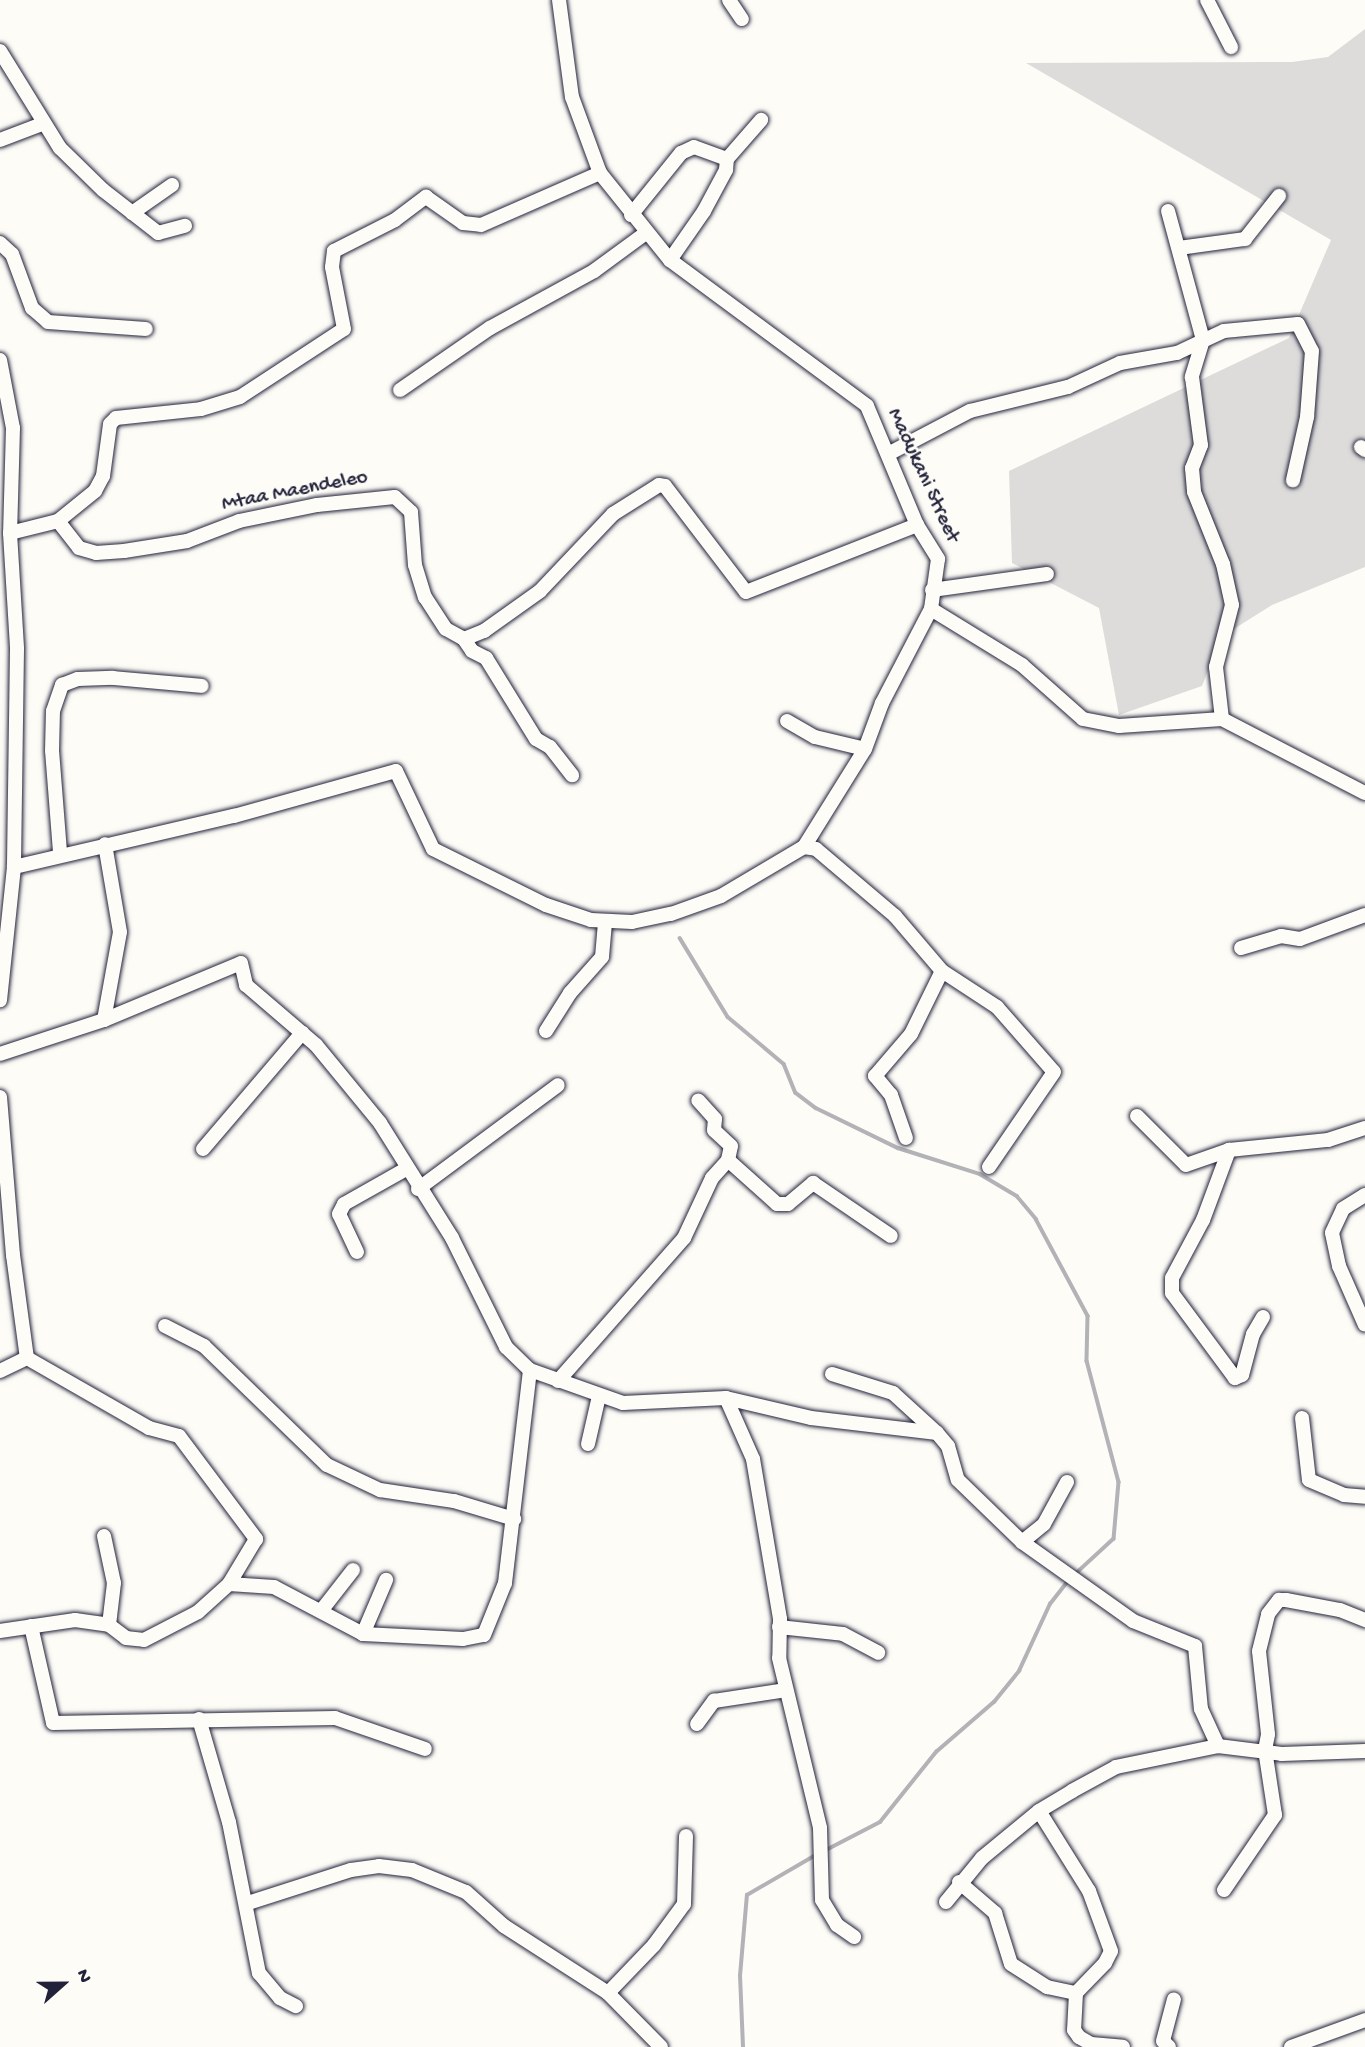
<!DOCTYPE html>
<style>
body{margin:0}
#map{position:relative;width:1365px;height:2047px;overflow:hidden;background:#fdfcf7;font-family:"Gochi Hand",sans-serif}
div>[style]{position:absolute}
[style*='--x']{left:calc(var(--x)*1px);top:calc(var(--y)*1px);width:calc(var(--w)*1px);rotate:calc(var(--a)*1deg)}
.green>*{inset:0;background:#dddcdb}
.stream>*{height:3.5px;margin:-1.75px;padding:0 1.75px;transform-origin:1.75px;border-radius:1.75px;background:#b2b2b7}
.roads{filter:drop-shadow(0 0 2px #22223b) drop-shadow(0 0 2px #22223b)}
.street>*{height:14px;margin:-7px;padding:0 7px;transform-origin:7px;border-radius:7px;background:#fdfcf7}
span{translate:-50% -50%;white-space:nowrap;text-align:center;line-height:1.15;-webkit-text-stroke:5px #fdfcf7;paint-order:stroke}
.street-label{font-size:21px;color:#22223b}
.north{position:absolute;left:28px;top:1949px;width:70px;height:70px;-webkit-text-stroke:5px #fdfcf7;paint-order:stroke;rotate:69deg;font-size:19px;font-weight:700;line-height:28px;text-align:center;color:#22223b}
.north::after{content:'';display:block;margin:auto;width:24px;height:32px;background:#22223b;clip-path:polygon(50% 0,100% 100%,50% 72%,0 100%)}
</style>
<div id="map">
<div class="green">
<i style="clip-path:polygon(1365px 29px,1365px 567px,1272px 605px,1221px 637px,1202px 686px,1119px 715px,1099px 608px,1012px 563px,1009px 471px,1289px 338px,1331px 240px,1026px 63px,1292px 62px,1328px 57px)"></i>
</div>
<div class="stream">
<i style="--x:680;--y:938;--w:92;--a:58.7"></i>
<i style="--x:728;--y:1017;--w:73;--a:40"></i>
<i style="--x:784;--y:1064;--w:31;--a:68"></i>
<i style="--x:796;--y:1093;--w:25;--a:37"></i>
<i style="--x:816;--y:1108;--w:91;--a:26"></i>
<i style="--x:898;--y:1148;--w:86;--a:17.6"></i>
<i style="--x:980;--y:1174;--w:43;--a:30.7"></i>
<i style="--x:1017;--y:1196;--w:30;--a:50"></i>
<i style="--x:1036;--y:1219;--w:110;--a:61.8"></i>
<i style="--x:1088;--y:1316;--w:45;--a:91.3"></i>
<i style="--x:1087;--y:1361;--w:125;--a:75.2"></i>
<i style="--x:1119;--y:1482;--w:57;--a:95"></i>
<i style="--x:1114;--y:1539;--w:52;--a:137.4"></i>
<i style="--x:826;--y:1850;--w:61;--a:-27.4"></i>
<i style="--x:880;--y:1822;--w:90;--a:-51.3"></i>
<i style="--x:936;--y:1752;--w:77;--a:-40.8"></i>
<i style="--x:994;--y:1702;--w:40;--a:-51"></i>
<i style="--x:1019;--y:1671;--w:74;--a:-65.2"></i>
<i style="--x:1050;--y:1604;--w:29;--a:-52"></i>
<i style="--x:743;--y:2047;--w:71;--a:-92.4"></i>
<i style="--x:740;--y:1976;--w:81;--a:-85.1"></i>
<i style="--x:747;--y:1895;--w:80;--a:-30.1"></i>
</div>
<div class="roads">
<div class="street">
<i style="--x:559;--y:0;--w:98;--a:82.4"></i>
<i style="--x:572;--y:97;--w:81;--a:69.8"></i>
<i style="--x:600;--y:173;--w:112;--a:51.2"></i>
<i style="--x:670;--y:260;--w:245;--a:36.5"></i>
<i style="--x:867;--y:406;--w:129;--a:67.2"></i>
<i style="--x:917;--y:525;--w:40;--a:58"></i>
<i style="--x:938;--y:559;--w:50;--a:98"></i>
<i style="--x:931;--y:609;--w:107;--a:31.6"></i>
<i style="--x:1022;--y:665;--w:81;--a:41.5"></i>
<i style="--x:1083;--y:719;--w:37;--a:11"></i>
<i style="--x:1119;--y:726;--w:103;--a:-3.9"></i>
<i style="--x:1222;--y:719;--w:161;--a:27.4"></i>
<i style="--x:729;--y:0;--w:23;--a:56"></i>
<i style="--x:1207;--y:0;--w:53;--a:62.9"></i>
<i style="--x:0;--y:51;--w:114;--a:58.3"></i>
<i style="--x:60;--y:148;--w:60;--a:44.3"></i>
<i style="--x:103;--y:190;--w:70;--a:38"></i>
<i style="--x:158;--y:233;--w:28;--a:-15"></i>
<i style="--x:0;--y:140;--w:45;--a:-20.9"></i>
<i style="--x:1168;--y:211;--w:134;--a:74.8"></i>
<i style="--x:1203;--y:340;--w:39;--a:107"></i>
<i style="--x:1192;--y:377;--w:69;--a:82.5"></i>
<i style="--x:1201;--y:445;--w:25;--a:111"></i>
<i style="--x:1192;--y:468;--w:24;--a:85"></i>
<i style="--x:1194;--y:492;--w:78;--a:68.1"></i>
<i style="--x:1223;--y:564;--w:42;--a:77.6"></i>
<i style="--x:1232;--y:605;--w:64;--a:104.5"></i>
<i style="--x:1216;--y:667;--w:52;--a:83.4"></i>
<i style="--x:132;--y:213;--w:49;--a:-35"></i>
<i style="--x:631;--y:215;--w:80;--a:-51.1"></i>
<i style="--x:681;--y:153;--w:14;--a:-25"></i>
<i style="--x:694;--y:147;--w:35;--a:20"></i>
<i style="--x:727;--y:159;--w:52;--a:-48.9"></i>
<i style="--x:0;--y:243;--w:16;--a:43"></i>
<i style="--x:12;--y:254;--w:58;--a:69.7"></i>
<i style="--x:32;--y:308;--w:21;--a:41"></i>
<i style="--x:48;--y:322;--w:98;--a:4.1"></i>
<i style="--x:1179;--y:248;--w:67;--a:-7.8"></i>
<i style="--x:1245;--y:239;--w:55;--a:-51.7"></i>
<i style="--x:670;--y:260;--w:60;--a:-55.2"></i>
<i style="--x:704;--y:211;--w:47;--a:-61.8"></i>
<i style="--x:726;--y:170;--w:11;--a:-85"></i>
<i style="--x:0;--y:360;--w:69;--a:79.2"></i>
<i style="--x:13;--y:428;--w:105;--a:91.6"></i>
<i style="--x:10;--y:533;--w:116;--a:86.5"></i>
<i style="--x:17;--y:649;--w:218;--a:90.8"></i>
<i style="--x:14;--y:867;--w:134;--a:96"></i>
<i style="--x:400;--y:390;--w:109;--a:-34.6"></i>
<i style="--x:490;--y:328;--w:119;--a:-28.7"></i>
<i style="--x:594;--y:271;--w:64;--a:-36.2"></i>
<i style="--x:1361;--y:447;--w:5;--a:37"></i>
<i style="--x:888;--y:454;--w:93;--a:-27.7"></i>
<i style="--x:970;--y:411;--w:101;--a:-13.8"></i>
<i style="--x:1068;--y:387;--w:57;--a:-24.8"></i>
<i style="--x:1120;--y:363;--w:58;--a:-10"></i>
<i style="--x:1177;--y:353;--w:52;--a:-25.1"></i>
<i style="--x:1224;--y:331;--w:74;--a:-5.4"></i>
<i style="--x:1298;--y:324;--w:30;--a:63"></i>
<i style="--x:1312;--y:351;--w:66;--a:94.3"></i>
<i style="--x:1307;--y:417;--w:65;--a:102.5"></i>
<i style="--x:58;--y:521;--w:48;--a:-39"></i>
<i style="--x:95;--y:491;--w:17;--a:-62"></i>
<i style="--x:103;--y:476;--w:52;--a:-82.3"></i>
<i style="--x:110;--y:424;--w:8;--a:-45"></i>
<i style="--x:116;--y:418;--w:85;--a:-6"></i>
<i style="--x:201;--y:409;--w:41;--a:-17.1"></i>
<i style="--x:240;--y:397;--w:124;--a:-33.2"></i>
<i style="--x:344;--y:329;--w:63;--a:-101"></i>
<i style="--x:332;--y:267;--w:16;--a:-83"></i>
<i style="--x:334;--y:251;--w:68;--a:-26.9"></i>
<i style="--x:395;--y:220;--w:39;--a:-37"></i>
<i style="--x:426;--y:197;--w:45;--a:35.1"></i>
<i style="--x:463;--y:223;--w:18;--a:6"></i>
<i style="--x:481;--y:225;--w:130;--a:-23.6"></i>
<i style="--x:10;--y:533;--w:49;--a:-14"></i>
<i style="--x:58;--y:521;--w:34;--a:52"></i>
<i style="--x:79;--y:548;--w:18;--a:16"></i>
<i style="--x:96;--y:553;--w:28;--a:-4"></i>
<i style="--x:124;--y:551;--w:64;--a:-9"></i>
<i style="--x:187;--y:541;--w:56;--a:-21"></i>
<i style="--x:239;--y:521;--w:80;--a:-11.6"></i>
<i style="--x:317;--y:505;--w:78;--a:-5.9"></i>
<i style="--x:395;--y:497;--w:22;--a:43"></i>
<i style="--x:411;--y:512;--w:53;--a:85.7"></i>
<i style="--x:415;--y:565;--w:34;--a:73"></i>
<i style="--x:425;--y:597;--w:38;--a:57"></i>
<i style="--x:446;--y:629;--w:21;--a:29"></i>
<i style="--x:464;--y:639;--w:22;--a:-22"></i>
<i style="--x:484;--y:631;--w:69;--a:-35.5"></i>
<i style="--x:540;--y:591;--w:106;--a:-46.5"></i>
<i style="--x:613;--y:514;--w:54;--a:-32.2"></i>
<i style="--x:659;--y:485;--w:6;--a:9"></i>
<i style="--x:665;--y:486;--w:133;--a:52.6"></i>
<i style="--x:746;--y:592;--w:184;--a:-21.4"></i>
<i style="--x:932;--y:590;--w:116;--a:-7.9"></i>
<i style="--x:464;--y:639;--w:14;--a:56"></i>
<i style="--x:472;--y:651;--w:16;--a:27"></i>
<i style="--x:486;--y:658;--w:95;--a:58.3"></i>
<i style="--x:536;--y:739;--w:16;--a:30"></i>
<i style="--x:550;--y:747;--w:36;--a:52"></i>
<i style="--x:787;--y:721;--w:32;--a:30"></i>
<i style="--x:815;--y:737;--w:51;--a:13.5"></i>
<i style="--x:804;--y:847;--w:115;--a:-58.1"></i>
<i style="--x:865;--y:749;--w:49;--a:-69.7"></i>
<i style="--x:882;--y:703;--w:106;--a:-62.5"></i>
<i style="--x:60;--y:852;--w:101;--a:-94.5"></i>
<i style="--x:52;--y:751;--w:40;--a:-88.6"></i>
<i style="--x:53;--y:711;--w:28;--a:-71"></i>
<i style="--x:62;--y:685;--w:17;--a:-21"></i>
<i style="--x:78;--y:679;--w:35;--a:-2"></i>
<i style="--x:113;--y:678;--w:89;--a:5.1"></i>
<i style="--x:14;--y:867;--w:226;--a:-13.1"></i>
<i style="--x:234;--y:816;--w:168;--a:-15.5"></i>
<i style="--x:396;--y:771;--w:86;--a:64.6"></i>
<i style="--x:433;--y:849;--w:126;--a:26.4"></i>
<i style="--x:546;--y:905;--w:47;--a:18.4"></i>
<i style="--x:591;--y:920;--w:41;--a:2.8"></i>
<i style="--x:632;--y:922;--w:40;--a:-12"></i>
<i style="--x:671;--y:914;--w:53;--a:-19.8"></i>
<i style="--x:721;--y:896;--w:96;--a:-30.6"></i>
<i style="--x:804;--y:847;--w:12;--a:9"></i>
<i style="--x:816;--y:849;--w:104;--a:40.3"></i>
<i style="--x:895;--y:916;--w:72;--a:49.5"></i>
<i style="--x:942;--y:971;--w:66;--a:33.2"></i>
<i style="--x:997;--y:1007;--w:86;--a:48.8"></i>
<i style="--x:1054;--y:1072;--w:115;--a:124.4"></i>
<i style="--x:1241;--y:948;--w:42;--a:-16.7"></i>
<i style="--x:1281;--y:936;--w:19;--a:9"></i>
<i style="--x:1300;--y:939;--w:69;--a:-20.3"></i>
<i style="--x:104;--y:1020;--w:89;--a:-79.7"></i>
<i style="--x:120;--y:932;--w:89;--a:-99.7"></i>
<i style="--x:546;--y:1031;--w:45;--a:-57.7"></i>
<i style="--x:570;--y:993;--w:48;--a:-48.4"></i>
<i style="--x:602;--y:957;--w:35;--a:-85"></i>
<i style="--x:0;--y:1054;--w:109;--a:-18.1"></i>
<i style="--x:104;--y:1020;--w:148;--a:-22.6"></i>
<i style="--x:241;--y:963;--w:23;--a:77"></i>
<i style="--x:246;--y:985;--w:92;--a:40.6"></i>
<i style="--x:316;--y:1045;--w:101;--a:50.6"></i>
<i style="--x:380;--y:1123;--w:136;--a:57.9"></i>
<i style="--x:452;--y:1238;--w:122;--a:63.6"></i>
<i style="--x:506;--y:1347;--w:33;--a:44"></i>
<i style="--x:530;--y:1370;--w:99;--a:19.5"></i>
<i style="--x:623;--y:1403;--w:103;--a:-2.8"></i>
<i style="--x:726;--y:1398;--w:87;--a:13.2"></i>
<i style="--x:811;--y:1418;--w:127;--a:6.8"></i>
<i style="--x:937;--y:1433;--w:17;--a:50"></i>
<i style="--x:948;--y:1446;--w:35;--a:74"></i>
<i style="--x:958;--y:1480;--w:89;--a:44.1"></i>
<i style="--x:1022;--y:1542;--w:136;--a:35.4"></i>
<i style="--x:1133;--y:1621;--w:67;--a:22"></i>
<i style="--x:1195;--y:1646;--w:63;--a:84.6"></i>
<i style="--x:1201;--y:1709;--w:41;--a:65.3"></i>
<i style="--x:1218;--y:1746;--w:64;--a:7.1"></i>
<i style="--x:1282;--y:1754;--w:83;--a:-2.1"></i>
<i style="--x:0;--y:1097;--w:159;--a:85.3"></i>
<i style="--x:13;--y:1255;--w:104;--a:82.3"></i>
<i style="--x:1137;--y:1116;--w:69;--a:45"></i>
<i style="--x:1186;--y:1165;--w:46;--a:-19.2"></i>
<i style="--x:906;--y:1138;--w:46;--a:-109.2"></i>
<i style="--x:891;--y:1095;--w:25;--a:-130"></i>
<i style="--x:875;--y:1076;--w:55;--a:-49.4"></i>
<i style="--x:911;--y:1034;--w:70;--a:-63.8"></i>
<i style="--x:203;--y:1149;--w:153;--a:-49.5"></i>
<i style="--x:728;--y:1160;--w:66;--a:41.9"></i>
<i style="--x:777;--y:1204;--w:11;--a:0"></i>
<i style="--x:788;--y:1204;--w:33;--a:-40"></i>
<i style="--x:813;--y:1183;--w:94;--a:34.2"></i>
<i style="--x:418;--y:1189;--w:174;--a:-36.6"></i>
<i style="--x:1365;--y:1195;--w:26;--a:148"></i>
<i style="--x:1343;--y:1209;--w:26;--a:115"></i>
<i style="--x:1332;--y:1233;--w:34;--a:78"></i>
<i style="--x:1339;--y:1266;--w:64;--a:66.2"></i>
<i style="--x:357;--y:1252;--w:42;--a:-115.3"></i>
<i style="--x:339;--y:1214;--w:11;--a:-63"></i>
<i style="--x:344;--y:1204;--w:71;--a:-29.4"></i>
<i style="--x:1263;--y:1317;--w:20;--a:120"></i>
<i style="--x:1253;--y:1334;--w:42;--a:105"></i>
<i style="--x:1242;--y:1375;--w:8;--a:157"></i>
<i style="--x:1235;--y:1378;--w:106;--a:-126.5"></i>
<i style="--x:1172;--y:1293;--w:15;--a:-90"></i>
<i style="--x:1172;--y:1278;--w:66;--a:-61.9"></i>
<i style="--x:1203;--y:1220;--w:75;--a:-69.6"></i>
<i style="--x:1229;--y:1150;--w:100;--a:-5.8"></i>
<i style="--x:1328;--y:1140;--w:39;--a:-18"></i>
<i style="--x:165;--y:1326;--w:44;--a:27.1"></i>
<i style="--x:204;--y:1346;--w:171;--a:44.1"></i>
<i style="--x:327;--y:1465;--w:59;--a:25.3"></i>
<i style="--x:380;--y:1490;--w:75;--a:8.5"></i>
<i style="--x:454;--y:1501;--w:63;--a:16.7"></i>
<i style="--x:0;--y:1371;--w:30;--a:-26"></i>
<i style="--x:27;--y:1358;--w:141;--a:29.8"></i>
<i style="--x:149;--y:1428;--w:31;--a:15"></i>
<i style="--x:179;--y:1436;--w:129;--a:53.2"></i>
<i style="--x:256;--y:1539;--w:52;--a:121"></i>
<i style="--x:832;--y:1374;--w:64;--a:17.3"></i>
<i style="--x:893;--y:1393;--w:59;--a:42.3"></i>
<i style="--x:558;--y:1381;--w:191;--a:-48.6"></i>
<i style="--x:684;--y:1238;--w:66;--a:-65"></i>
<i style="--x:712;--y:1178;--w:24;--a:-48"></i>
<i style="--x:728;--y:1160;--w:14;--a:-78"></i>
<i style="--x:731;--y:1146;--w:23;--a:-137"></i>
<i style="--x:714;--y:1130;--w:11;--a:-85"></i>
<i style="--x:715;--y:1119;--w:25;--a:-132"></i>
<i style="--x:726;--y:1398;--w:67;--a:66.1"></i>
<i style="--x:753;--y:1459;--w:162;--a:80.4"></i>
<i style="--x:780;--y:1619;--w:39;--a:91"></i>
<i style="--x:779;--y:1658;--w:175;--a:76.4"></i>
<i style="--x:820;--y:1828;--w:72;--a:88.4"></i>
<i style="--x:822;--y:1900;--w:29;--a:59"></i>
<i style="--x:837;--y:1925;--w:21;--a:35"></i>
<i style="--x:1302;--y:1418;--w:62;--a:83.6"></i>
<i style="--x:1309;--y:1480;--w:38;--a:23"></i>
<i style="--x:1344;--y:1495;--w:21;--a:5"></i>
<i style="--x:588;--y:1444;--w:49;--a:-77.1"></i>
<i style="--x:104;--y:1536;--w:48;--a:78"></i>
<i style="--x:114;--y:1583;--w:42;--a:96.8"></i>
<i style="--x:1022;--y:1542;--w:28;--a:-39"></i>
<i style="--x:1044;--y:1524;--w:48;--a:-61.3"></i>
<i style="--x:321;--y:1611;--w:52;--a:-52"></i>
<i style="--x:31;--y:1626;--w:99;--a:77.2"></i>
<i style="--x:53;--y:1723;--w:282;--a:-1"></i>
<i style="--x:335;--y:1718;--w:95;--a:19"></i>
<i style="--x:779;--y:1627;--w:64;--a:6.2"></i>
<i style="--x:843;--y:1634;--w:40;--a:28"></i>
<i style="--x:0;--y:1631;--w:76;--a:-8.3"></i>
<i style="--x:75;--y:1620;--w:34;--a:8"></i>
<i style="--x:109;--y:1625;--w:21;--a:37"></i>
<i style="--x:126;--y:1638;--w:18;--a:6"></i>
<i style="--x:144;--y:1640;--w:61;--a:-27.4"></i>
<i style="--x:198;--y:1612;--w:42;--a:-42.1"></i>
<i style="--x:229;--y:1584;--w:45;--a:3.8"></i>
<i style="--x:274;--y:1587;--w:101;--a:27.8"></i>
<i style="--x:363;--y:1634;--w:59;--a:-66.9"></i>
<i style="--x:363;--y:1634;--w:100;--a:2.9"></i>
<i style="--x:463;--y:1639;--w:21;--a:-11"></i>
<i style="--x:484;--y:1635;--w:56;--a:-68"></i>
<i style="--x:505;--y:1583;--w:214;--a:-83.3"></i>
<i style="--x:199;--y:1719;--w:107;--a:73.8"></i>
<i style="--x:229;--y:1822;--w:154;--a:78.8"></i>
<i style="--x:259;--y:1973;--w:33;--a:50"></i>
<i style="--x:280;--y:1998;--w:18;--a:27"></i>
<i style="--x:697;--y:1724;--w:29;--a:-54"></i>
<i style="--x:714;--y:1701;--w:73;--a:-8.7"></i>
<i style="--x:959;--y:1882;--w:48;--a:40.7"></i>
<i style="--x:995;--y:1913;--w:53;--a:72.6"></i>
<i style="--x:1011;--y:1964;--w:43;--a:32.6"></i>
<i style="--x:1047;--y:1987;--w:30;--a:12"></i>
<i style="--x:1076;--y:1993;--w:42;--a:-46"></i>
<i style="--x:1105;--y:1963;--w:13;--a:-63"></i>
<i style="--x:1111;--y:1951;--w:64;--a:-110.1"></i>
<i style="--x:1089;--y:1891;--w:94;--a:-122"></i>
<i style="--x:1224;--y:1890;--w:91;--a:-55.8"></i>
<i style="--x:1275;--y:1815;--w:66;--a:-98.7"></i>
<i style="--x:1265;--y:1750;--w:16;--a:-79"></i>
<i style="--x:1268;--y:1734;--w:83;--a:-96.2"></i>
<i style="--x:1259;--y:1651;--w:38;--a:-76"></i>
<i style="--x:1268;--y:1614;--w:18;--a:-52"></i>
<i style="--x:1279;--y:1600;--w:7;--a:0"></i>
<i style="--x:1286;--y:1600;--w:55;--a:10.5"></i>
<i style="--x:1340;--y:1610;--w:27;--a:22"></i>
<i style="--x:946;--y:1902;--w:57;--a:-50.7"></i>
<i style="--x:982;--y:1858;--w:74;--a:-39.5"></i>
<i style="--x:1039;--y:1811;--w:39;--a:-31"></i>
<i style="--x:1072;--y:1791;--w:50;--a:-28.6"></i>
<i style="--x:1116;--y:1767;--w:104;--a:-11.6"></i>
<i style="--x:248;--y:1903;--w:108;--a:-17.8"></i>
<i style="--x:351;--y:1870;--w:28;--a:-8"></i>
<i style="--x:379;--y:1866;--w:33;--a:7"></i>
<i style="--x:412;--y:1870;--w:58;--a:22.2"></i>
<i style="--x:466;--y:1892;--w:51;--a:41.8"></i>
<i style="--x:504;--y:1926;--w:124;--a:32.8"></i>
<i style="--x:1076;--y:1993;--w:37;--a:93"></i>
<i style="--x:1074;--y:2030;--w:9;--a:54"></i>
<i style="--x:1079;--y:2037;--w:14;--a:30"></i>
<i style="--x:1091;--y:2044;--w:32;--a:5"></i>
<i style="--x:661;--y:2047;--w:76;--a:-134.5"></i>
<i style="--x:608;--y:1993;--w:66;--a:-46.2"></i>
<i style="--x:654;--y:1945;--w:51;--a:-53.8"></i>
<i style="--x:684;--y:1904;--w:68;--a:-88.3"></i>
<i style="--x:1169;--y:2047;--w:8;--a:-135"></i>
<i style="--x:1163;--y:2041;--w:43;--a:-75.3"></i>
<i style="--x:1291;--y:2047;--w:79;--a:-20"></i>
</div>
</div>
<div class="street-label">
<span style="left:922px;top:476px;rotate:65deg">Madukani Street</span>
<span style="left:295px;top:492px;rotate:-11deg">Mtaa Maendeleo</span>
</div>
<div class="north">N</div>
</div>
